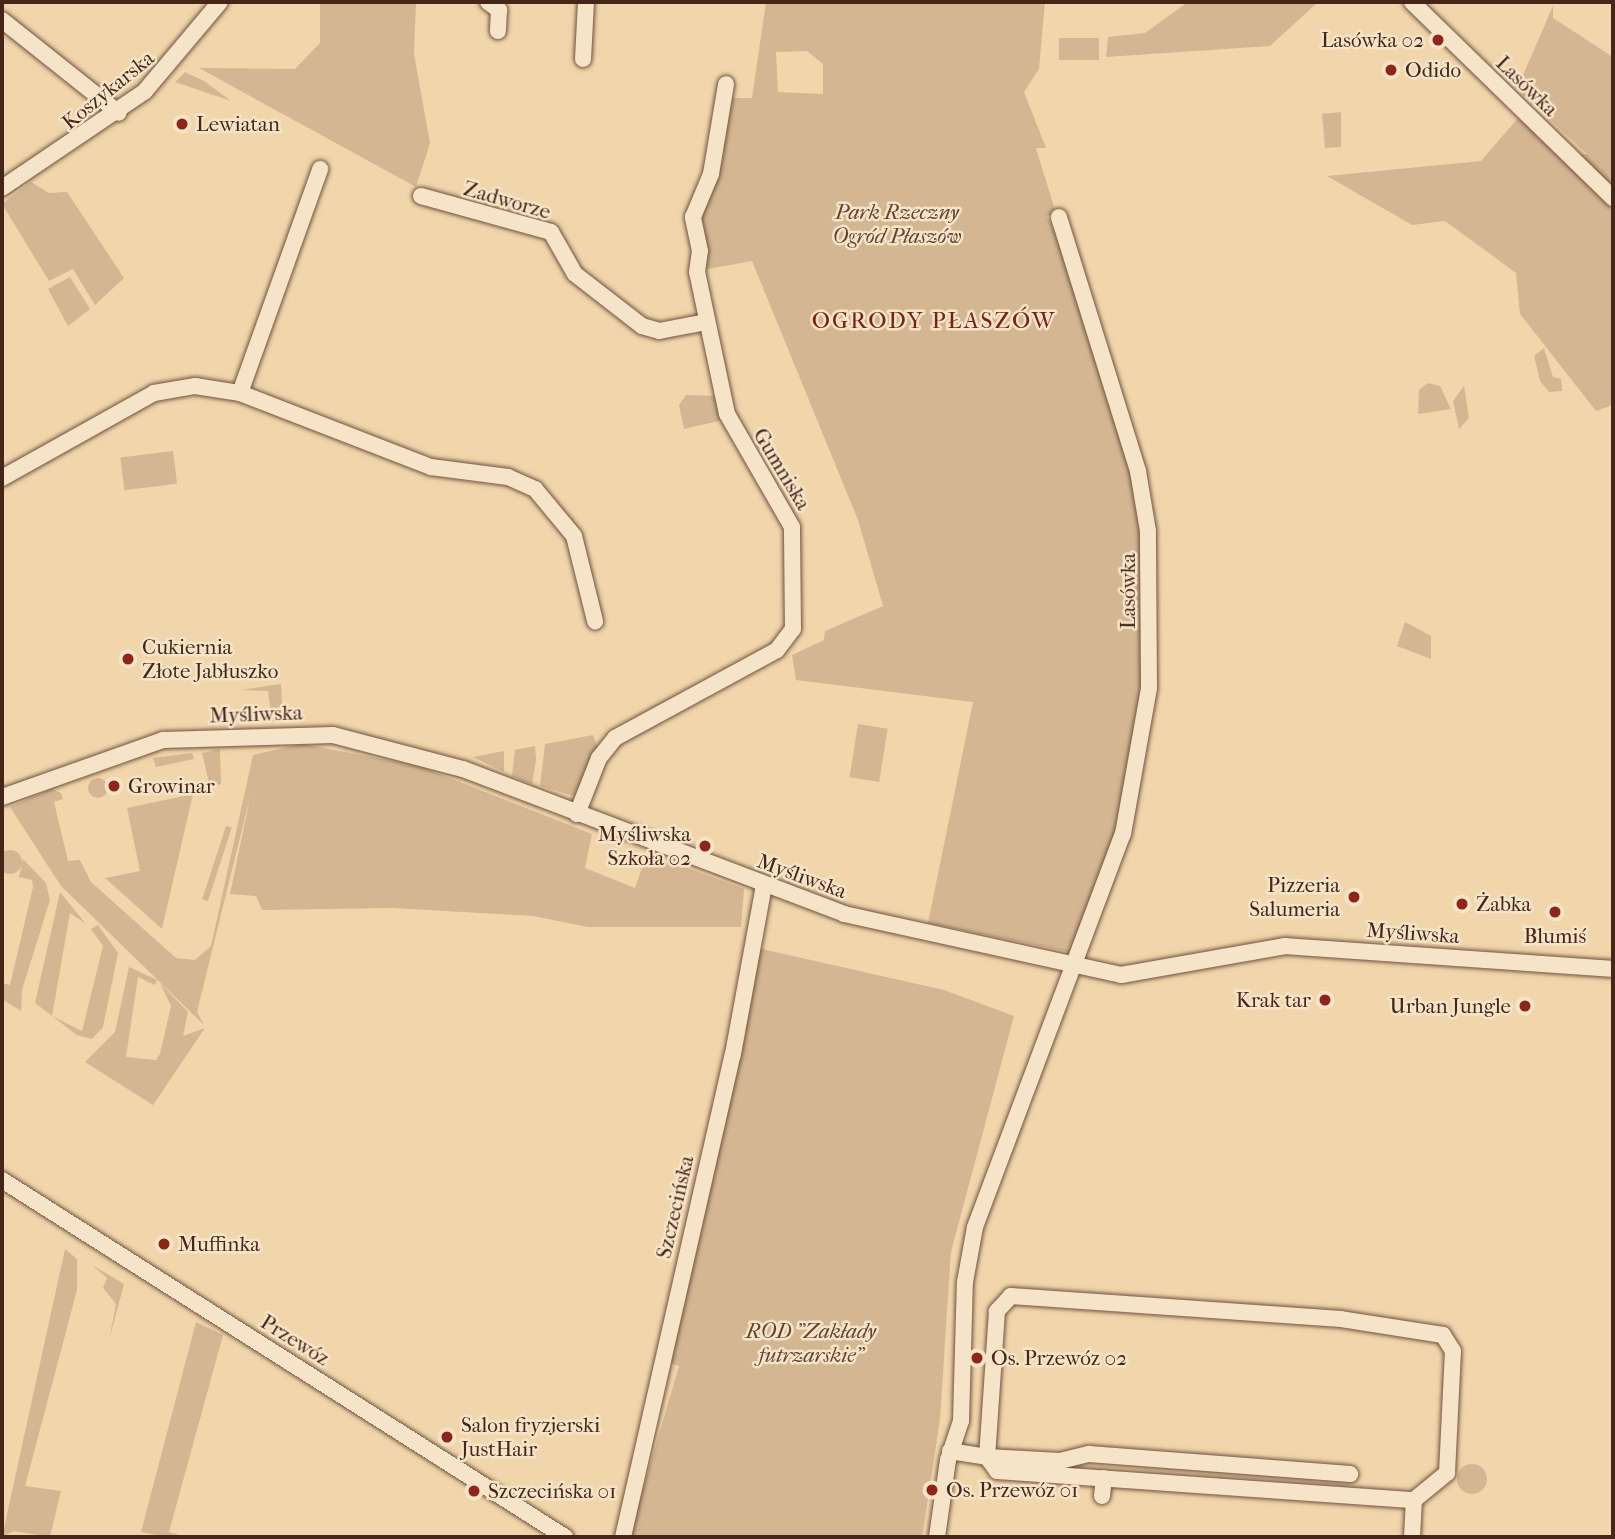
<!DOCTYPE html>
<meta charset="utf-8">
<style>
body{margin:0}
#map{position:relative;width:1615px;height:1539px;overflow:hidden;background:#f1d5ab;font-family:"IM FELL French Canon",serif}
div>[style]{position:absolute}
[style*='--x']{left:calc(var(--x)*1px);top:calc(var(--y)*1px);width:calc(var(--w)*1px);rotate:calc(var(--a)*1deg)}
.green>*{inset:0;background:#d4b792;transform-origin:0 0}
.round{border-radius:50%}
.roads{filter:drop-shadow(0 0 2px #70523e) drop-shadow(0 0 2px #70523e)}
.minor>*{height:16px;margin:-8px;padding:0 8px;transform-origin:8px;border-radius:8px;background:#f6e4c8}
.dots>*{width:19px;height:19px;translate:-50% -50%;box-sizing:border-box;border:4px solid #f6e4c8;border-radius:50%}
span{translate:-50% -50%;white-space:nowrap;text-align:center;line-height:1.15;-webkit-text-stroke:5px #f6e4c8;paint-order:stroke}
.poi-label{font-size:21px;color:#452619}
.right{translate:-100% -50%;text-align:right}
.left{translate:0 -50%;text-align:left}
.street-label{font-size:21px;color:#452619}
.park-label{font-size:21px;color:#624331;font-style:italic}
.neighbourhood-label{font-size:23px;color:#7a1f14;letter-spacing:2px}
.frame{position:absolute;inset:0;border:4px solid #452619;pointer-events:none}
</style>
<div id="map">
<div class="green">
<i style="clip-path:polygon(320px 2px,416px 2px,414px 54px,430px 143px,416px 187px,199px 68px,295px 69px,320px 43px)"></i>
<i style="clip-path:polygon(evenodd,766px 2px,1045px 2px,1039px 69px,1024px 92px,1046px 148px,1036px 148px,1056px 213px,1047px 216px,1071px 268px,1147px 531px,1148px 688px,1122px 834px,1074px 953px,928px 923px,973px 702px,796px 680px,792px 655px,824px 640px,825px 631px,883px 606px,858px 520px,752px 261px,702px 270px,701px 223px,732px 98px,752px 98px,766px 2px,807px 51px,823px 64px,823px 94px,778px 92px,776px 52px,807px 51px)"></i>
<i style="clip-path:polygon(1188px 2px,1318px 2px,1270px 46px,1106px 57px,1108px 37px,1145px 33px)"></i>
<i style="clip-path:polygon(1553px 6px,1553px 18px,1613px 57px,1613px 405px,1596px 411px,1520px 314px,1516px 273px,1445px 221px,1412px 225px,1327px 176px,1481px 161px,1518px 118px,1562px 156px,1587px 154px,1517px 89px)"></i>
<i style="left:1059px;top:38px;width:40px;height:22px"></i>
<i style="clip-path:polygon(185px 72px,204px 81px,231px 101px,175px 82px)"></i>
<i style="clip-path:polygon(1341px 112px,1341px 147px,1325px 148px,1322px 114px)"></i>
<i style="clip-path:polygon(31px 182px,49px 193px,67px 192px,124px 278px,95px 305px,73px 269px,49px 281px,2px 204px)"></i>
<i style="clip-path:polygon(70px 277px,90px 309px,68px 326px,48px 289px)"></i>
<i style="clip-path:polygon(1544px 348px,1553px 377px,1561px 379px,1562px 391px,1549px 392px,1540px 381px,1534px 356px)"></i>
<i style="clip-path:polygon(1428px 383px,1440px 386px,1451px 409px,1418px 414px,1419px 390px)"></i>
<i style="clip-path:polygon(1464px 386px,1469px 418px,1459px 429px,1453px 401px)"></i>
<i style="clip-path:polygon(686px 395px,715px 396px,723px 420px,684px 429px,679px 405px)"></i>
<i style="left:173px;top:451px;width:33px;height:53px;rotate:83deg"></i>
<i style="clip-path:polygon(1405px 622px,1431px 636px,1431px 659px,1397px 646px)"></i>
<i style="clip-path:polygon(281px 684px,283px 722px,272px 721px,268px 691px,240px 690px)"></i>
<i style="left:858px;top:724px;width:30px;height:54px;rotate:9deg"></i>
<i style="clip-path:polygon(593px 735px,597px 746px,574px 796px,540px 786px,545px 744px)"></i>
<i style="clip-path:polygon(302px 744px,419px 766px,592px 834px,585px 868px,635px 888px,647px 853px,744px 889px,741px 927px,588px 927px,533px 916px,393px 908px,262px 910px,256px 896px,230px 894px,251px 793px,197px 1012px,204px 1025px,61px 886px,10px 807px,51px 789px,61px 793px,63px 799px,54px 802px,68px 861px,80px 860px,91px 882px,176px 958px,195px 960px,211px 946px,253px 755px)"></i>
<i style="clip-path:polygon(535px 746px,536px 760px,532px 784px,512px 776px,515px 750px)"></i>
<i style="clip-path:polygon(220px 749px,221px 784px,210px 787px,202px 753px)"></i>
<i style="clip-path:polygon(504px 751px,504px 772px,473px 757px)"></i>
<i style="clip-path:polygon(192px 753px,194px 759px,156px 767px,153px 758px)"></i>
<i class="round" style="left:88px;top:778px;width:20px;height:20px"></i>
<i style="clip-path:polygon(193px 794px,162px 929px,105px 878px,140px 871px,127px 808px)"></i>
<i style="left:226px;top:826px;width:6px;height:77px;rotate:18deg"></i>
<i class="round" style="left:-2px;top:850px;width:24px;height:24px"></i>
<i style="clip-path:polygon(23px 859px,46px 883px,50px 900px,22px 990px,21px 1011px,2px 999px,2px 983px,10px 985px,33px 887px,32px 880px,19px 877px)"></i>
<i style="clip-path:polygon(60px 892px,86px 924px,70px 913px,52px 1016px,82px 1031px,103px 946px,91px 929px,98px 925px,118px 953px,103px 1027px,92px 1039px,77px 1035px,35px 1003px)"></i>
<i style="clip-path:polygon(758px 948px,944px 990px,1014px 1016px,951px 1252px,940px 1419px,922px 1537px,629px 1537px,679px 1366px,669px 1363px,734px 1086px)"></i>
<i style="clip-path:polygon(129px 967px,157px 980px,155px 985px,138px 977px,126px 1057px,156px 1060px,160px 1054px,171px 1006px,160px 983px,188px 1012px,183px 1036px,205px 1028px,153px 1105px,85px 1062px,115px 1032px)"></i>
<i style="clip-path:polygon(65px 1249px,77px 1259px,77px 1290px,25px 1486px,61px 1491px,50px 1537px,14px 1531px,2px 1537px)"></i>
<i style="clip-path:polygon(92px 1265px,124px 1284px,109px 1340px,116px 1304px,103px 1288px,107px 1278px)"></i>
<i style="clip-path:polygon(196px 1322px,223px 1335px,169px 1532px,186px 1537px,166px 1537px,141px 1532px)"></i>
<i class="round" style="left:1457px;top:1464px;width:30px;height:30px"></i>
</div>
<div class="roads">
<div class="minor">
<i style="--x:488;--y:2;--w:14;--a:36"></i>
<i style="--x:499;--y:10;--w:21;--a:93"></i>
<i style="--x:1412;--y:2;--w:281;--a:44.3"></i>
<i style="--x:2;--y:20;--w:149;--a:38.5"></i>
<i style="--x:583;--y:59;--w:57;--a:-87"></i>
<i style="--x:2;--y:188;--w:173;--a:-34.1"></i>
<i style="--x:145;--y:91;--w:116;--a:-49.9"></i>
<i style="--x:421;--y:196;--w:135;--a:15.5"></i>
<i style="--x:551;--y:232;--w:48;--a:60.3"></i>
<i style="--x:575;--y:274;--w:85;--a:37.8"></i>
<i style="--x:642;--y:326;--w:18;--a:16"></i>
<i style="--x:659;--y:331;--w:49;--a:-10.6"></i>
<i style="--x:240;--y:393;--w:238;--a:-70.3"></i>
<i style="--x:2;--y:478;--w:174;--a:-29.2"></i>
<i style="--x:154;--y:393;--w:42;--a:-9.7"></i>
<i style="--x:195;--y:386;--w:46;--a:8.8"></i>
<i style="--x:240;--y:393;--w:205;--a:21.2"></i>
<i style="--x:431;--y:467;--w:78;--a:7.4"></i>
<i style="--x:508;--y:477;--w:30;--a:24"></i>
<i style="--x:535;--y:489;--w:61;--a:50.3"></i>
<i style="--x:574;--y:536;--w:88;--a:76.1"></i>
<i style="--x:2;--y:797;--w:171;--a:-19.5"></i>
<i style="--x:163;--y:740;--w:170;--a:-1.7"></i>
<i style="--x:333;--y:735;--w:134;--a:14.7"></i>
<i style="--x:463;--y:769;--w:408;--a:20.8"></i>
<i style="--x:844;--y:914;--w:284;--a:12.4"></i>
<i style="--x:1121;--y:975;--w:167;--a:-10"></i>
<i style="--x:1285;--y:946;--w:329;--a:4"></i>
<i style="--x:577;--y:814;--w:60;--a:-68.6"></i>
<i style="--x:599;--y:758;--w:26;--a:-51"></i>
<i style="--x:615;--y:738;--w:184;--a:-28.5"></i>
<i style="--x:777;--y:650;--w:26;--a:-53"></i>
<i style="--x:793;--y:629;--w:102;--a:-90.6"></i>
<i style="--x:792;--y:527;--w:130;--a:-119.9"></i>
<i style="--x:727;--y:414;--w:145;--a:-101.9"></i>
<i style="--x:697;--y:272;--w:21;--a:-82"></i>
<i style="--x:700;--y:251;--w:35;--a:-102"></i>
<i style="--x:693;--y:217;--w:47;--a:-67.3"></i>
<i style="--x:711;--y:174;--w:91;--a:-80.5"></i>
<i style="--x:2;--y:1180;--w:667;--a:32.38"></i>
<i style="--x:950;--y:1451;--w:37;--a:9"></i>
<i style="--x:987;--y:1457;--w:17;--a:54"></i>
<i style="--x:997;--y:1471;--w:418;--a:4"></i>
<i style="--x:1414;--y:1500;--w:43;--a:-39.3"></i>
<i style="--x:1447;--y:1473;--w:122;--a:-87.2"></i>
<i style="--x:1453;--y:1351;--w:19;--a:-122"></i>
<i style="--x:1443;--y:1335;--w:103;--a:-171.1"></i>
<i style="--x:1341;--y:1319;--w:331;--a:-176"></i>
<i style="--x:1011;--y:1296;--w:21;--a:133"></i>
<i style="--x:997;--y:1311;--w:146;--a:93.9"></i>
<i style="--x:987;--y:1457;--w:73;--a:3.1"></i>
<i style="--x:1060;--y:1461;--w:30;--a:-14"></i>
<i style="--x:1089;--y:1454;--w:262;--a:4.4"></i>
<i style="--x:1102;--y:1496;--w:18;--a:-84"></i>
<i style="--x:623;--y:1537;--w:495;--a:-77.2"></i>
<i style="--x:733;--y:1054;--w:172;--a:-79.6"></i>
<i style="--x:937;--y:1537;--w:78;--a:-81.9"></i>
<i style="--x:948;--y:1460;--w:41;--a:-71.6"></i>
<i style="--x:961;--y:1421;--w:139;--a:-88.4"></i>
<i style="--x:965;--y:1282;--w:56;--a:-79.7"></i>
<i style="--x:975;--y:1227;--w:420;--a:-69.4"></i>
<i style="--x:1123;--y:834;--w:148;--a:-79.9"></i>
<i style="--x:1149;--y:688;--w:157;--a:-90.4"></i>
<i style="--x:1148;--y:531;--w:61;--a:-99.5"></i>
<i style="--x:1138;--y:471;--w:266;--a:-107.3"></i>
<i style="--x:1412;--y:1537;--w:37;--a:-87"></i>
</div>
</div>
<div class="dots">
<i style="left:1438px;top:40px;background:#8f2418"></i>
<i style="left:1391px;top:70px;background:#8f2418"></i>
<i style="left:182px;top:124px;background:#8f2418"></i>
<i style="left:128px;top:659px;background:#8f2418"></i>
<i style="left:114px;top:786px;background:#8f2418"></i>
<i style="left:705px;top:846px;background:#8f2418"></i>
<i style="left:1354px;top:897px;background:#8f2418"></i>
<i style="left:1462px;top:904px;background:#8f2418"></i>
<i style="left:1555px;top:912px;background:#8f2418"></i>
<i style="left:1325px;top:1000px;background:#8f2418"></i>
<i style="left:1525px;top:1006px;background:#8f2418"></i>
<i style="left:164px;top:1244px;background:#8f2418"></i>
<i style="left:977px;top:1358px;background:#8f2418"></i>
<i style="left:447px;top:1437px;background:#8f2418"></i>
<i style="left:932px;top:1490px;background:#8f2418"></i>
<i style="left:474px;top:1491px;background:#8f2418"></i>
</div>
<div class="poi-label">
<span class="right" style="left:1424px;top:40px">Lasówka 02</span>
<span class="left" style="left:1405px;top:70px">Odido</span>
<span class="left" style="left:196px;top:124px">Lewiatan</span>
<span class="left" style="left:142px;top:659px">Cukiernia<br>Złote Jabłuszko</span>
<span class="left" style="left:128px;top:786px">Growinar</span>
<span class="right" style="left:691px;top:846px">Myśliwska<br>Szkoła 02</span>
<span class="right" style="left:1340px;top:897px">Pizzeria<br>Salumeria</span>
<span class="left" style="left:1476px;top:904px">Żabka</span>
<span style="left:1555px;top:936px">Blumiś</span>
<span class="right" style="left:1311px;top:1000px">Krak tar</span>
<span class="right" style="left:1511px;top:1006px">Urban Jungle</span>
<span class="left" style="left:178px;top:1244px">Muffinka</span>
<span class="left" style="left:991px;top:1358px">Os. Przewóz 02</span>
<span class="left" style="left:461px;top:1437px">Salon fryzjerski<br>JustHair</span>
<span class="left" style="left:946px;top:1490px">Os. Przewóz 01</span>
<span class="left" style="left:488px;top:1491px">Szczecińska 01</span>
</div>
<div class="street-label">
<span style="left:1527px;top:86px;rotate:44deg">Lasówka</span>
<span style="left:108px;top:90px;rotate:-39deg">Koszykarska</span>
<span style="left:507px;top:200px;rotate:16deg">Zadworze</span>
<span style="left:782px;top:469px;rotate:59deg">Gumniska</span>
<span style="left:1128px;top:591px;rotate:-90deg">Lasówka</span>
<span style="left:256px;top:714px;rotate:-2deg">Myśliwska</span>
<span style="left:802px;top:876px;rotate:20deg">Myśliwska</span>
<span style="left:1413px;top:933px;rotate:4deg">Myśliwska</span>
<span style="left:675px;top:1207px;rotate:-77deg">Szczecińska</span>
<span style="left:295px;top:1340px;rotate:32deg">Przewóz</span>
</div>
<div class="park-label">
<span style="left:897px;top:224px">Park Rzeczny<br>Ogród Płaszów</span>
<span style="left:811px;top:1343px">ROD "Zakłady<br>futrzarskie"</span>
</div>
<div class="neighbourhood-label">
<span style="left:934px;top:321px">OGRODY PŁASZÓW</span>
</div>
<div class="frame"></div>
</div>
